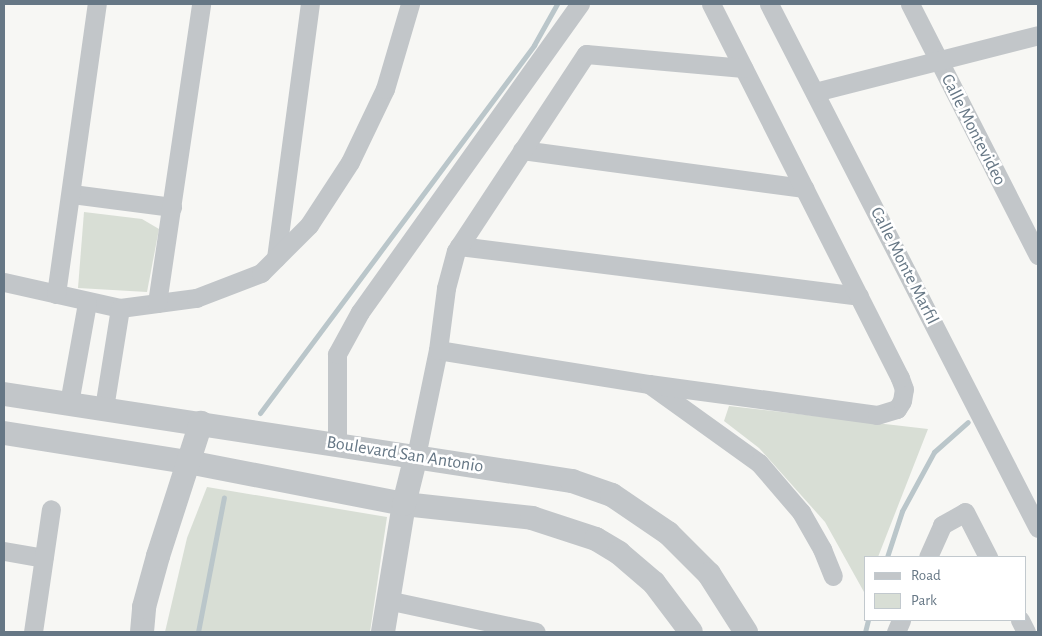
<!DOCTYPE html>
<style>
body{margin:0}
#map{position:relative;width:1042px;height:636px;overflow:hidden;background:#f7f7f4;font-family:"Alegreya Sans",sans-serif}
div>[style]{position:absolute}
[style*='--x']{left:calc(var(--x)*1px);top:calc(var(--y)*1px);width:calc(var(--w)*1px);rotate:calc(var(--a)*1deg)}
.green>*{inset:0;background:#d8ded5}
.stream>*{height:5px;margin:-2.5px;padding:0 2.5px;transform-origin:2.5px;border-radius:2.5px;background:#bac6ca}
.minor>*{height:19px;margin:-9.5px;padding:0 9.5px;transform-origin:9.5px;border-radius:9.5px;background:#c2c6c9}
.tertiary>*{height:24px;margin:-12px;padding:0 12px;transform-origin:12px;border-radius:12px;background:#c2c6c9}
span{translate:-50% -50%;white-space:nowrap;text-align:center;line-height:1.15;-webkit-text-stroke:5px #fff;paint-order:stroke}
.street-label{font-size:18px;color:#667785}
.frame{position:absolute;inset:0;border:5px solid #667785;pointer-events:none}
.legend{position:absolute;left:864px;top:556px;width:162px;height:65px;box-sizing:border-box;background:#fff;border:1px solid #c2c9ce;margin:0;padding:6px 9px;list-style:none;font-size:15px;color:#667785}
.legend li{display:flex;align-items:center;gap:10px;height:25px}
.legend b{width:25px;border:1px solid #c2c9ce}
</style>
<div id="map">
<div class="green">
<i style="clip-path:polygon(84px 212px,142px 219px,159px 229px,147px 292px,78px 288px)"></i>
<i style="clip-path:polygon(729px 406px,928px 429px,878px 557px,866px 557px,864px 592px,825px 522px,759px 448px,724px 421px)"></i>
<i style="clip-path:polygon(207px 487px,387px 517px,370px 632px,165px 632px,187px 538px)"></i>
</div>
<div class="stream">
<i style="--x:260;--y:413;--w:459;--a:-53.3"></i>
<i style="--x:534;--y:45;--w:47;--a:-60.7"></i>
<i style="--x:887;--y:557;--w:48;--a:-71.9"></i>
<i style="--x:902;--y:511;--w:67;--a:-61.5"></i>
<i style="--x:934;--y:452;--w:45;--a:-41.4"></i>
<i style="--x:198;--y:632;--w:137;--a:-79.1"></i>
<i style="--x:865;--y:632;--w:12;--a:-76"></i>
</div>
<div class="minor">
<i style="--x:769;--y:4;--w:589;--a:62.83"></i>
<i style="--x:910;--y:4;--w:282;--a:63"></i>
<i style="--x:815;--y:92;--w:230;--a:-14.3"></i>
<i style="--x:522;--y:150;--w:285;--a:7.7"></i>
<i style="--x:72;--y:194;--w:101;--a:7.4"></i>
<i style="--x:459;--y:246;--w:403;--a:7.1"></i>
<i style="--x:276;--y:258;--w:256;--a:-82.4"></i>
<i style="--x:4;--y:282;--w:119;--a:12.6"></i>
<i style="--x:120;--y:308;--w:77;--a:-7.5"></i>
<i style="--x:196;--y:298;--w:70;--a:-21"></i>
<i style="--x:261;--y:273;--w:68;--a:-45"></i>
<i style="--x:309;--y:225;--w:75;--a:-56.9"></i>
<i style="--x:350;--y:162;--w:81;--a:-64.4"></i>
<i style="--x:385;--y:89;--w:89;--a:-73.6"></i>
<i style="--x:56;--y:294;--w:293;--a:-82"></i>
<i style="--x:157;--y:303;--w:302;--a:-81.6"></i>
<i style="--x:438;--y:350;--w:214;--a:9.2"></i>
<i style="--x:649;--y:384;--w:135;--a:35.7"></i>
<i style="--x:759;--y:463;--w:65;--a:49.4"></i>
<i style="--x:801;--y:512;--w:43;--a:60.4"></i>
<i style="--x:822;--y:549;--w:29;--a:68"></i>
<i style="--x:649;--y:384;--w:230;--a:7.7"></i>
<i style="--x:877;--y:415;--w:21;--a:-17"></i>
<i style="--x:897;--y:409;--w:9;--a:-58"></i>
<i style="--x:902;--y:401;--w:12;--a:-81"></i>
<i style="--x:904;--y:389;--w:12;--a:-110"></i>
<i style="--x:900;--y:378;--w:419;--a:-116.8"></i>
<i style="--x:69;--y:403;--w:102;--a:-79.8"></i>
<i style="--x:104;--y:408;--w:101;--a:-80.9"></i>
<i style="--x:337;--y:444;--w:90;--a:-90"></i>
<i style="--x:337;--y:354;--w:48;--a:-61.3"></i>
<i style="--x:360;--y:312;--w:379;--a:-54.5"></i>
<i style="--x:416;--y:456;--w:108;--a:-78.3"></i>
<i style="--x:438;--y:350;--w:63;--a:-82.6"></i>
<i style="--x:446;--y:288;--w:38;--a:-75"></i>
<i style="--x:456;--y:251;--w:236;--a:-56.6"></i>
<i style="--x:586;--y:54;--w:158;--a:5.1"></i>
<i style="--x:4;--y:551;--w:40;--a:10"></i>
<i style="--x:928;--y:557;--w:35;--a:-66"></i>
<i style="--x:942;--y:525;--w:26;--a:-29"></i>
<i style="--x:965;--y:512;--w:51;--a:62.9"></i>
<i style="--x:387;--y:600;--w:152;--a:12.1"></i>
<i style="--x:1020;--y:620;--w:13;--a:63"></i>
<i style="--x:33;--y:632;--w:124;--a:-81.7"></i>
<i style="--x:896;--y:632;--w:13;--a:-67"></i>
</div>
<div class="tertiary">
<i style="--x:4;--y:394;--w:575;--a:8.71"></i>
<i style="--x:572;--y:481;--w:42;--a:19.3"></i>
<i style="--x:612;--y:495;--w:68;--a:34.2"></i>
<i style="--x:668;--y:533;--w:58;--a:45"></i>
<i style="--x:709;--y:574;--w:69;--a:57.5"></i>
<i style="--x:4;--y:433;--w:186;--a:9"></i>
<i style="--x:188;--y:462;--w:220;--a:11"></i>
<i style="--x:404;--y:504;--w:129;--a:6.2"></i>
<i style="--x:532;--y:518;--w:67;--a:18.2"></i>
<i style="--x:596;--y:539;--w:27;--a:31"></i>
<i style="--x:619;--y:553;--w:46;--a:40.6"></i>
<i style="--x:654;--y:583;--w:61;--a:52.9"></i>
<i style="--x:142;--y:632;--w:25;--a:-85"></i>
<i style="--x:144;--y:607;--w:53;--a:-74.6"></i>
<i style="--x:158;--y:556;--w:140;--a:-72.1"></i>
<i style="--x:383;--y:632;--w:130;--a:-80.7"></i>
<i style="--x:404;--y:504;--w:49;--a:-76"></i>
</div>
<div class="street-label">
<span style="left:973px;top:130px;rotate:63deg">Calle Montevideo</span>
<span style="left:904px;top:266px;rotate:63deg">Calle Monte Marfil</span>
<span style="left:405px;top:455px;rotate:9deg">Boulevard San Antonio</span>
</div>
<div class="frame"></div>
<ul class="legend">
<li><b style="height:6px;background:#c2c6c9"></b>Road</li>
<li><b style="height:14px;background:#d8ded5"></b>Park</li>
</ul>
</div>
